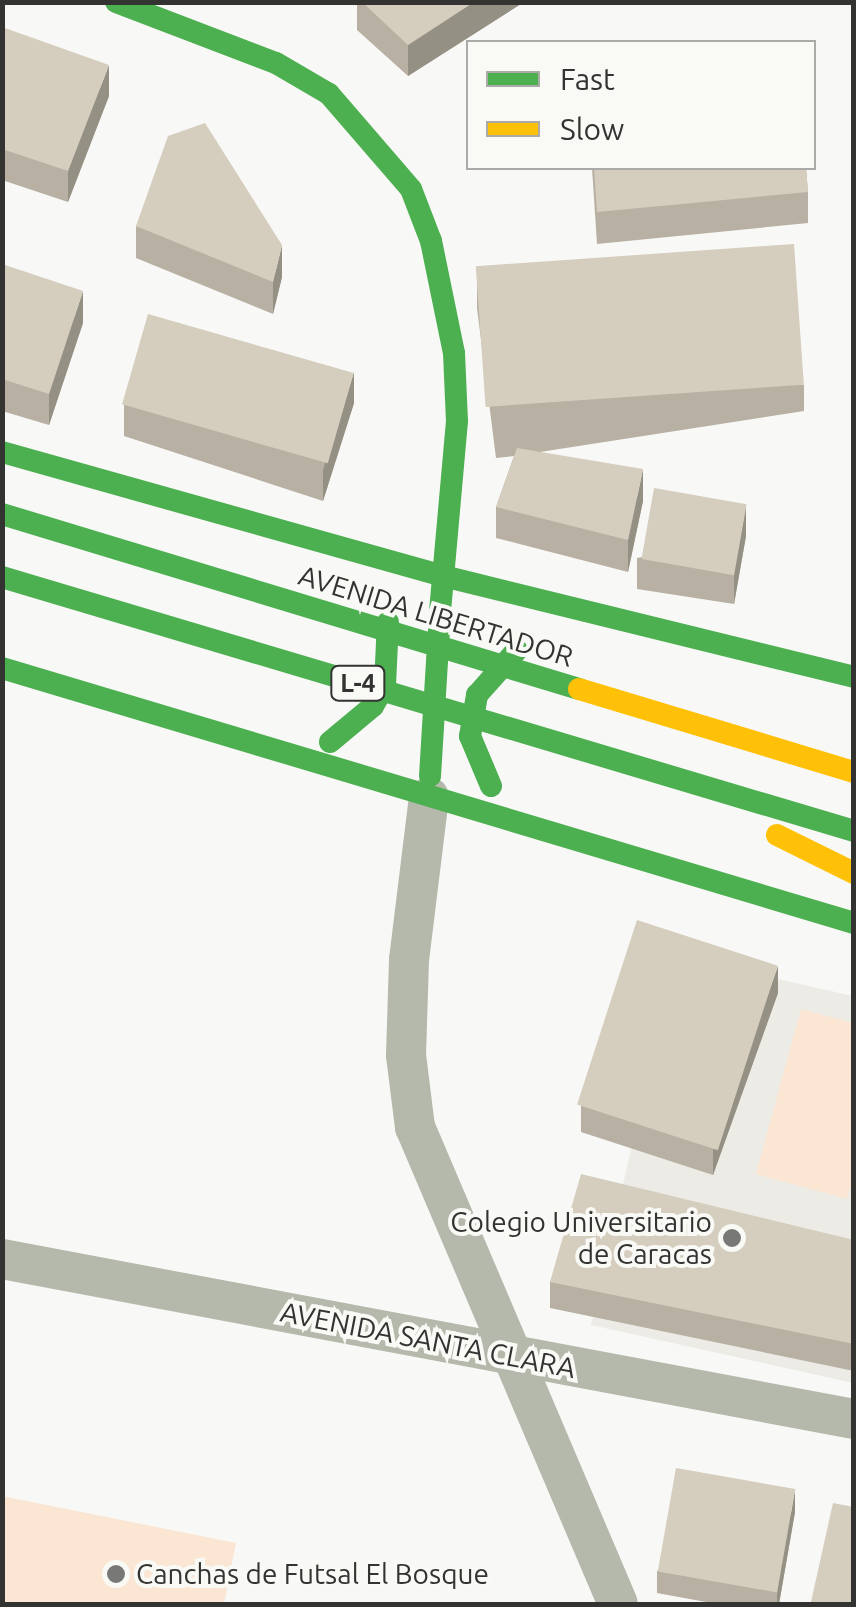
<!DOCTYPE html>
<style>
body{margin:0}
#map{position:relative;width:856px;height:1607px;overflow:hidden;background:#f8f8f6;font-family:Ubuntu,sans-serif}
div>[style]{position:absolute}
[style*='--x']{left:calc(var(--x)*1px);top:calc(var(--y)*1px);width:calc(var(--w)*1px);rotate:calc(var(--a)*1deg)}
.built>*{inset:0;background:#ecebe5}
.green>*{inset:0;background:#fbe6d3}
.street>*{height:40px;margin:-20px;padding:0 20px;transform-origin:20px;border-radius:20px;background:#b4b9ab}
.fast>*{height:22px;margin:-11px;padding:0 11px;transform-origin:11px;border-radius:11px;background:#4caf50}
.slow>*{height:22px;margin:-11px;padding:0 11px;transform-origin:11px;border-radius:11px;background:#ffc107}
.fast-bridge>*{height:22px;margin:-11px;padding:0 11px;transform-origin:11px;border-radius:11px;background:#4caf50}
.wall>*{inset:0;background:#b7b0a3}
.shaded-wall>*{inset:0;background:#959084}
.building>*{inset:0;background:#d5cdbd;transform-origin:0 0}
.dots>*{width:28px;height:28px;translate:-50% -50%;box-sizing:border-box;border:5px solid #f9f9f5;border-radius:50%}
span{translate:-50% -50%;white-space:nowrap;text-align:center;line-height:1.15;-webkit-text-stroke:8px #f9f9f5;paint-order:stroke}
.shield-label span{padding:2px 8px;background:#f9f9f5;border:2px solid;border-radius:8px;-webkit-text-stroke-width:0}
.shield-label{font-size:25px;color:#333331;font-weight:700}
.street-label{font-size:28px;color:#333331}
.poi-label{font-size:28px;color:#333331}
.right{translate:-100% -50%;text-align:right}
.left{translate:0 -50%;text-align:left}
.frame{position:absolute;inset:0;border:5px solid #333331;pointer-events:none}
.legend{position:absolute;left:466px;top:40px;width:350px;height:130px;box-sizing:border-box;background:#f9f9f5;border:2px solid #aaaaa7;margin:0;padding:12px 18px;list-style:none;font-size:30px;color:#333331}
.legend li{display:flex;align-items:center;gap:20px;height:50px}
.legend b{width:50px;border:2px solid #aaaaa7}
</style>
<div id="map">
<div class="built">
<i style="clip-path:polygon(675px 956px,853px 996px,853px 1383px,591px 1325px)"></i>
</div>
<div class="green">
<i style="clip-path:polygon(801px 1009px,853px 1023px,854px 1174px,847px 1199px,756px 1174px)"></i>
<i style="clip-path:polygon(2px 1496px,236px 1543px,224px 1604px,3px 1604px)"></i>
</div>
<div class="street">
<i style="--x:429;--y:797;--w:164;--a:97"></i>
<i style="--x:409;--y:960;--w:95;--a:91.8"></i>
<i style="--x:406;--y:1055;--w:73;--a:82.9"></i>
<i style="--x:415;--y:1127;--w:518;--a:66.95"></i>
<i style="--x:2;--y:1259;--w:867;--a:10.64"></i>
</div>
<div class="fast">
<i style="--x:116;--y:2;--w:171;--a:20.9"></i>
<i style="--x:276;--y:63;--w:61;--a:30.3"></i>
<i style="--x:329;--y:94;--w:125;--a:49.2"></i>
<i style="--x:411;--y:189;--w:56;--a:69"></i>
<i style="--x:431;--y:241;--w:114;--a:78.4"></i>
<i style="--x:454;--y:353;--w:68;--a:87.5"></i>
<i style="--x:457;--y:421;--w:191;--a:95.1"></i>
<i style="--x:2;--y:452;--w:458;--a:15.7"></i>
<i style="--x:443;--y:576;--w:423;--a:13.8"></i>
<i style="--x:2;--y:514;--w:603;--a:16.87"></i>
<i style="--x:2;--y:577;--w:889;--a:16.6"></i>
<i style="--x:2;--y:668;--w:889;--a:16.66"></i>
</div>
<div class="slow">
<i style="--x:579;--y:689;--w:287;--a:16.8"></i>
<i style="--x:777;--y:835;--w:86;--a:26.3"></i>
</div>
<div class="fast-bridge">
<i style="--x:330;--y:742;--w:56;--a:-39.9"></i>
<i style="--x:373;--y:706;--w:24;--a:-60"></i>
<i style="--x:385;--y:685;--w:63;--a:-87.3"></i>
<i style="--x:430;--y:776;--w:146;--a:-86.5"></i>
<i style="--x:491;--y:786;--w:54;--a:-112.8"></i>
<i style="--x:470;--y:736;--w:42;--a:-80.3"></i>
<i style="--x:477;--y:695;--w:60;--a:-48.4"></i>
</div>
<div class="wall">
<i style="clip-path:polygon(357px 2px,524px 2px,408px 76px,357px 30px)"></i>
<i style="clip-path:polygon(2px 27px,109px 96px,68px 202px,2px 180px)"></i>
<i style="clip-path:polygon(592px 168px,806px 168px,808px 192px,808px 223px,597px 244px)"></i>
<i style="clip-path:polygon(136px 226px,282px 277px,273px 314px,136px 258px)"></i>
<i style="clip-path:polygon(2px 264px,83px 323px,49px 425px,2px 411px)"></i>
<i style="clip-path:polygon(477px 282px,804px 385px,804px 411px,540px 452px,643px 501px,628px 572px,496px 538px,496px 507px,514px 456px,496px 458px,477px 308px)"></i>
<i style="clip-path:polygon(354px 403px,323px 501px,124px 436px,124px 405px)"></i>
<i style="clip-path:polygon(746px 536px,734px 604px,637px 589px,637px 558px)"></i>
<i style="clip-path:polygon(778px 993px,713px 1175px,581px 1132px,581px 1106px)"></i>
<i style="clip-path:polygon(854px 1240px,854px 1371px,550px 1308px,550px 1282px)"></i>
<i style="clip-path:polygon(795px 1512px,779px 1604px,717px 1604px,657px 1593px,657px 1571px)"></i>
</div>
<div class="shaded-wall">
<i style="clip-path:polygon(474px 2px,524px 2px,408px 76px,408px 45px)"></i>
<i style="clip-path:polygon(109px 65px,109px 96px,68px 202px,68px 171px)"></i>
<i style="clip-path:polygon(282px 245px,282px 277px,273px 314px,273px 282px)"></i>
<i style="clip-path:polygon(83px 291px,83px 323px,49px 425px,49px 394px)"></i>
<i style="clip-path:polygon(354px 372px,354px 403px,323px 501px,323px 470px)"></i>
<i style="clip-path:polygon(643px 469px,643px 501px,628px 572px,628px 540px)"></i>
<i style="clip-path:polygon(746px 505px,746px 536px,734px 604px,734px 572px)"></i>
<i style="clip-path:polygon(778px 966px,778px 993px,713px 1175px,713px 1149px)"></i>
<i style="clip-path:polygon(795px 1490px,795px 1512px,779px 1604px,777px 1604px,777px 1594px)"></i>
</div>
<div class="building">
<i style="clip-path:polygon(362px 2px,474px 2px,408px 45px)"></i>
<i style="clip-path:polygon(2px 27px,109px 65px,68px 171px,2px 149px)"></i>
<i style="clip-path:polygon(205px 123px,282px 245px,273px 282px,136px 226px,168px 136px)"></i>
<i style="clip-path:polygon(594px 168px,806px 168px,808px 192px,597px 212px)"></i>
<i style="left:794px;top:244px;width:141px;height:319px;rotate:86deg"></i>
<i style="clip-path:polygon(2px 264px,83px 291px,49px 394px,2px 379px)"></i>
<i style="left:148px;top:314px;width:214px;height:94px;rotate:16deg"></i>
<i style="clip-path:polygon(517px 448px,643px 469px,628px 540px,496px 507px)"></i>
<i style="left:654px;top:488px;width:94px;height:72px;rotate:10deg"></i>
<i style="left:637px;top:920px;width:148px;height:194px;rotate:18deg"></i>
<i style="clip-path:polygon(581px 1174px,854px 1240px,854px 1344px,550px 1282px)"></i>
<i style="left:676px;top:1468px;width:121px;height:105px;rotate:10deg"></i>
<i style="clip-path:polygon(833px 1503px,854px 1507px,854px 1604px,823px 1604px,811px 1602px)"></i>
</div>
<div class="dots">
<i style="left:732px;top:1238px;background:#787876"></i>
<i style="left:116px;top:1574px;background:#787876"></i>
</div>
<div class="shield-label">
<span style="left:358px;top:683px">L-4</span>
</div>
<div class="street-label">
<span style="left:436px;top:616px;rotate:17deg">AVENIDA LIBERTADOR</span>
<span style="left:428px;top:1340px;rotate:11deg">AVENIDA SANTA CLARA</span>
</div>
<div class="poi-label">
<span class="right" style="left:712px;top:1238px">Colegio Universitario<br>de Caracas</span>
<span class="left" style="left:136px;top:1574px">Canchas de Futsal El Bosque</span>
</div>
<div class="frame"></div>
<ul class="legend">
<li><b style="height:12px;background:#4caf50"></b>Fast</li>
<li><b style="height:12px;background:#ffc107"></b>Slow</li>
</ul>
</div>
